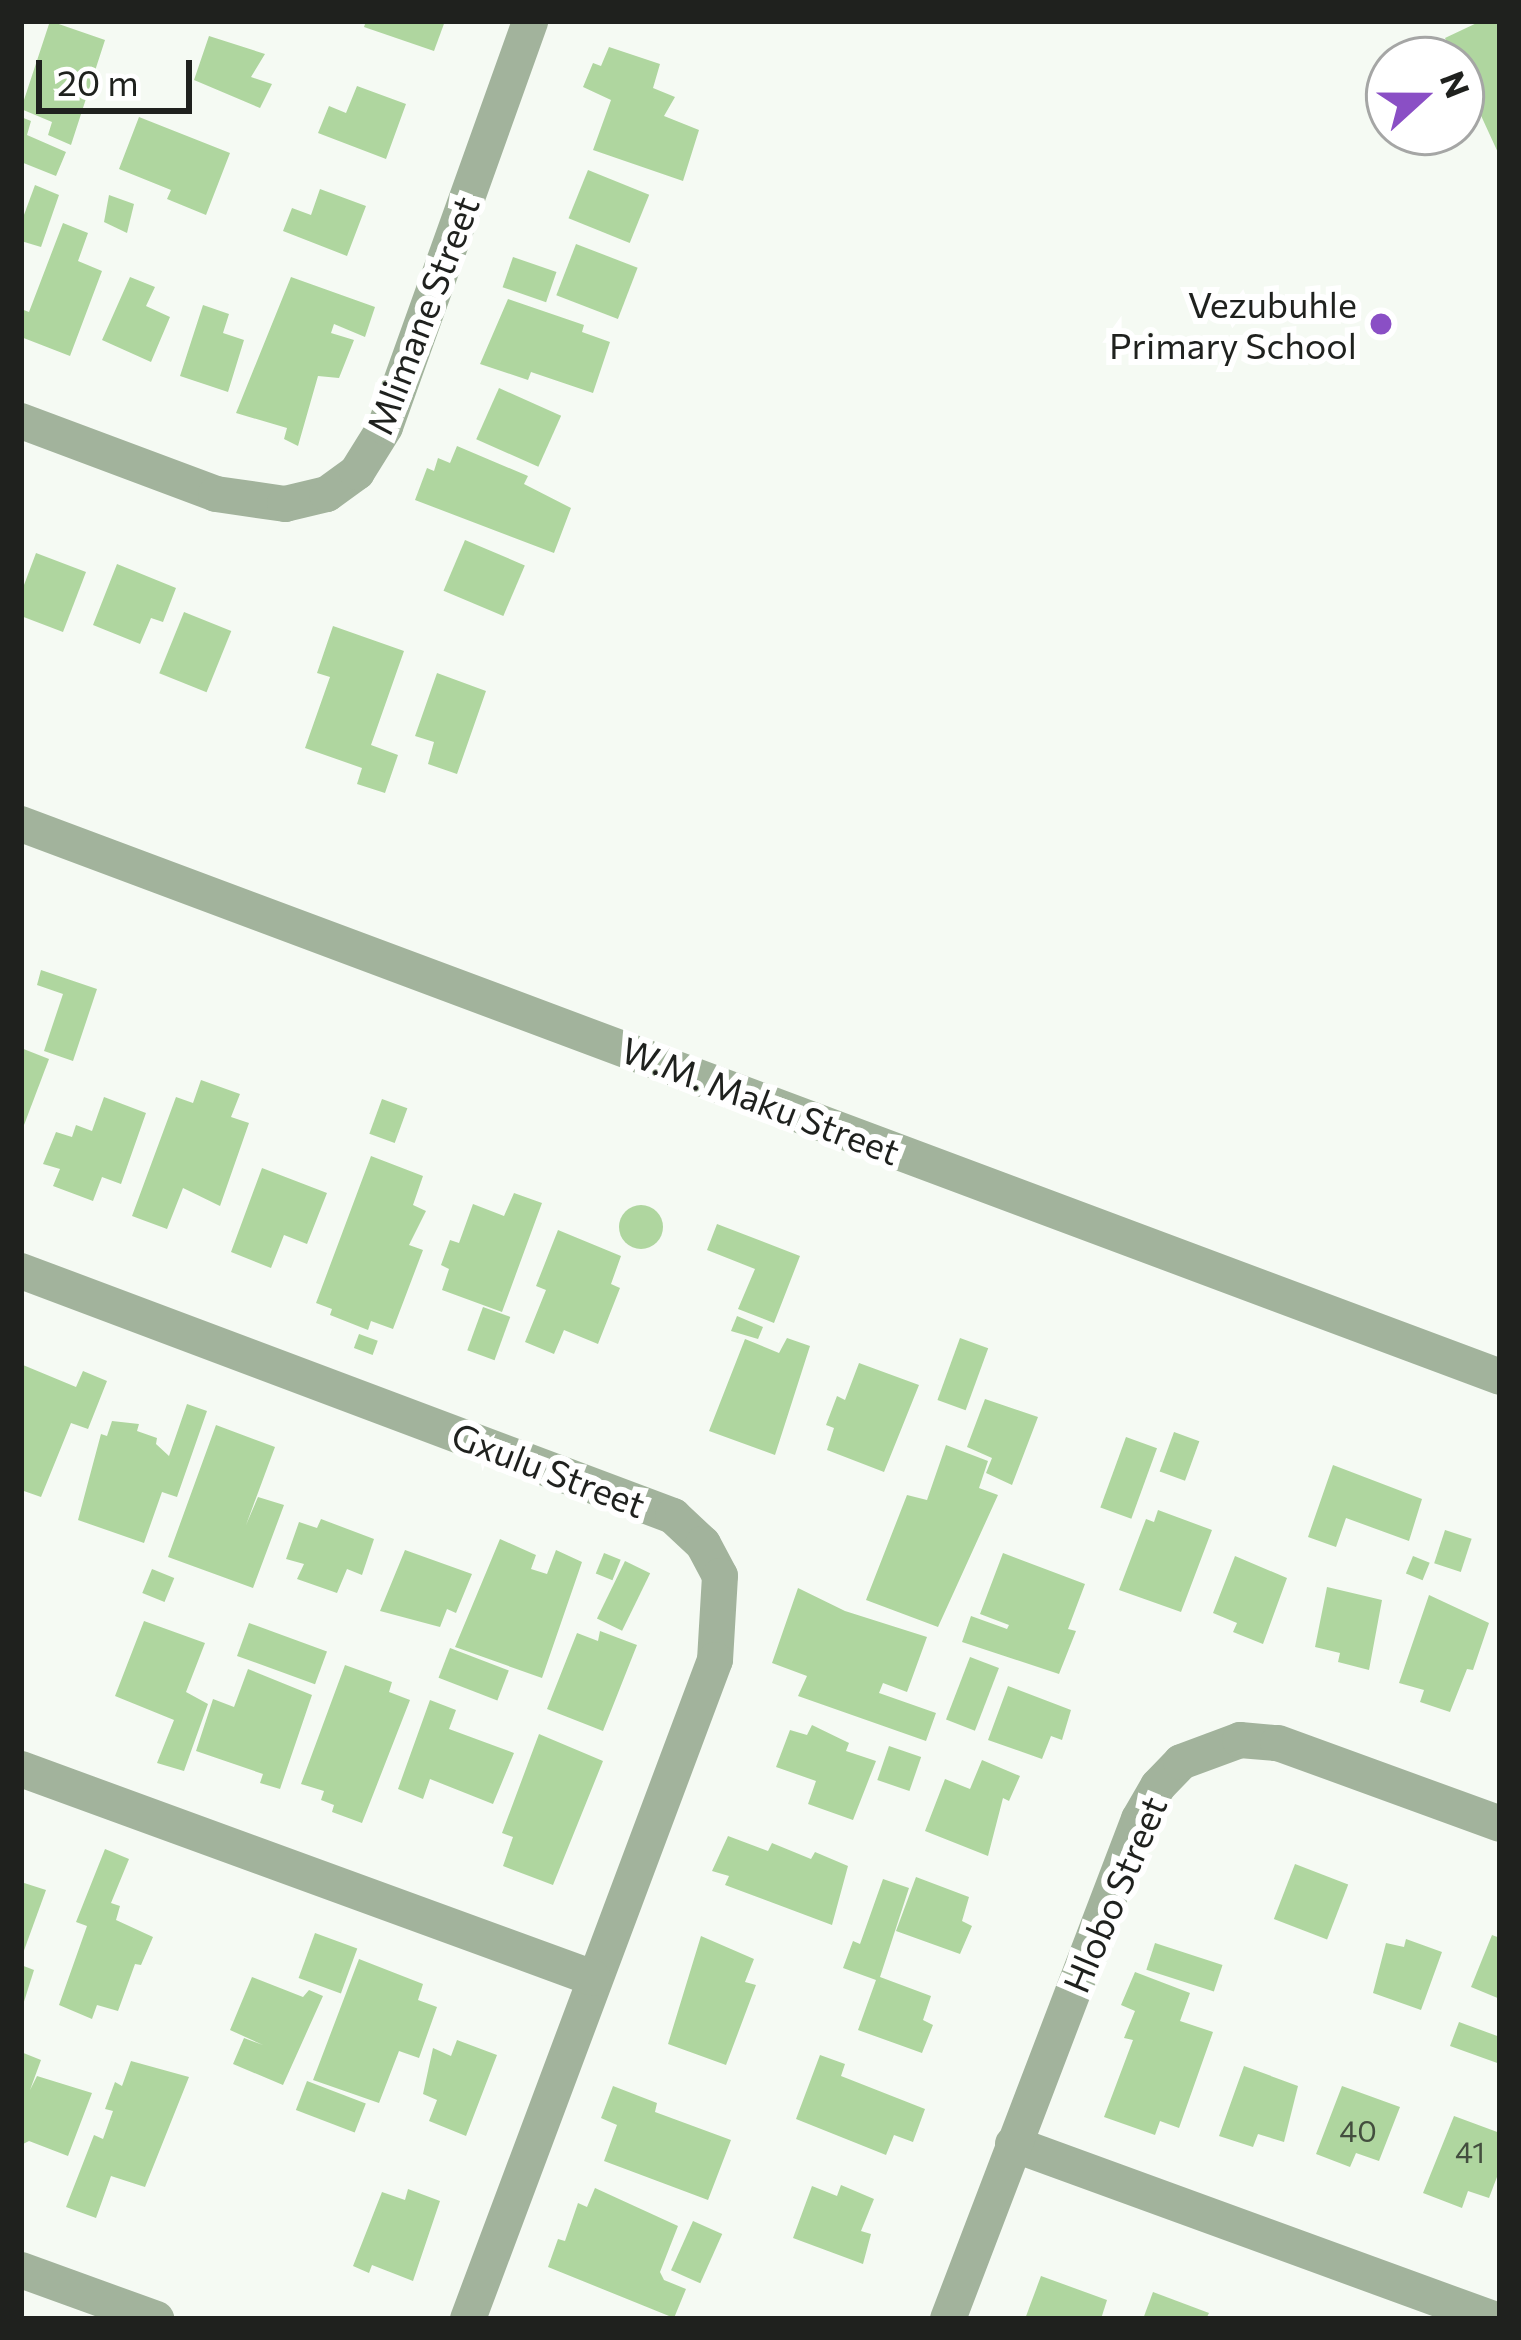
<!DOCTYPE html>
<style>
body{margin:0}
#map{position:relative;width:1521px;height:2340px;overflow:hidden;background:#f5faf3;font-family:Commissioner,sans-serif}
div>[style]{position:absolute}
[style*='--x']{left:calc(var(--x)*1px);top:calc(var(--y)*1px);width:calc(var(--w)*1px);rotate:calc(var(--a)*1deg)}
.building>*{inset:0;background:#afd69f;transform-origin:0 0}
.round{border-radius:50%}
.minor>*{height:36px;margin:-18px;padding:0 18px;transform-origin:18px;border-radius:18px;background:#a2b39c}
.dots>*{width:33px;height:33px;translate:-50% -50%;box-sizing:border-box;border:6px solid #fff;border-radius:50%}
span{translate:-50% -50%;white-space:nowrap;text-align:center;line-height:1.15;-webkit-text-stroke:12px #fff;paint-order:stroke}
.number-label{font-size:30px;color:#434e3e}
.number-label span{-webkit-text-stroke-width:0}
.poi-label{font-size:36px;color:#1f211e}
.right{translate:-100% -50%;text-align:right}
.street-label{font-size:36px;color:#1f211e}
.frame{position:absolute;inset:0;border:24px solid #1f211e;pointer-events:none}
.north{position:absolute;left:1365px;top:36px;width:120px;height:120px;box-sizing:border-box;background:#fff;border:3px solid #a5a6a5;border-radius:50%;rotate:69deg;font-size:33px;font-weight:700;line-height:48px;text-align:center;color:#1f211e}
.north::after{content:'';display:block;margin:auto;width:42px;height:54px;background:#8a4fc5;clip-path:polygon(50% 0,100% 100%,50% 72%,0 100%)}
.scale{position:absolute;left:36px;top:60px;width:156px;height:54px;box-sizing:border-box;border:6px solid #1f211e;border-top:0;padding-left:15px;font-size:36px;line-height:42px;white-space:nowrap;color:#1f211e;-webkit-text-stroke:9px #fff;paint-order:stroke}
</style>
<div id="map">
<div class="building">
<i style="clip-path:polygon(50px 21px,105px 40px,71px 145px,48px 135px,52px 122px,21px 109px)"></i>
<i style="clip-path:polygon(366px 21px,445px 21px,434px 51px,364px 27px)"></i>
<i style="clip-path:polygon(1481px 21px,1500px 21px,1500px 157px,1461px 72px,1461px 60px,1455px 60px,1445px 38px)"></i>
<i style="clip-path:polygon(209px 36px,265px 54px,251px 77px,272px 84px,260px 108px,194px 80px)"></i>
<i style="clip-path:polygon(609px 47px,660px 64px,653px 88px,675px 97px,664px 116px,699px 130px,683px 181px,593px 150px,611px 100px,583px 87px,593px 63px,601px 66px)"></i>
<i style="clip-path:polygon(357px 86px,406px 104px,386px 159px,318px 133px,329px 106px,346px 113px)"></i>
<i style="clip-path:polygon(21px 117px,31px 121px,27px 135px,66px 152px,56px 176px,21px 162px)"></i>
<i style="clip-path:polygon(139px 117px,230px 153px,206px 215px,167px 199px,171px 190px,119px 169px)"></i>
<i style="left:588px;top:170px;width:66px;height:52px;rotate:22deg"></i>
<i style="clip-path:polygon(35px 185px,59px 195px,41px 247px,21px 241px,21px 223px)"></i>
<i style="clip-path:polygon(320px 189px,366px 206px,347px 256px,283px 231px,292px 208px,311px 215px)"></i>
<i style="clip-path:polygon(109px 195px,134px 204px,127px 233px,104px 222px)"></i>
<i style="clip-path:polygon(63px 223px,88px 233px,78px 261px,102px 271px,70px 356px,21px 337px,21px 309px,29px 312px)"></i>
<i style="left:576px;top:244px;width:66px;height:55px;rotate:21deg"></i>
<i style="left:513px;top:257px;width:46px;height:32px;rotate:19deg"></i>
<i style="clip-path:polygon(130px 277px,155px 287px,146px 306px,170px 317px,151px 362px,102px 340px)"></i>
<i style="clip-path:polygon(291px 277px,375px 307px,365px 337px,334px 324px,331px 333px,354px 340px,339px 378px,318px 376px,298px 446px,284px 439px,287px 428px,236px 413px)"></i>
<i style="clip-path:polygon(508px 299px,584px 325px,582px 332px,610px 342px,593px 393px,531px 372px,528px 380px,480px 364px)"></i>
<i style="clip-path:polygon(203px 305px,229px 314px,223px 333px,244px 340px,228px 392px,180px 376px)"></i>
<i style="left:499px;top:388px;width:68px;height:56px;rotate:24deg"></i>
<i style="clip-path:polygon(457px 446px,528px 476px,524px 484px,571px 508px,554px 553px,415px 500px,427px 468px,434px 471px,438px 458px,450px 463px)"></i>
<i style="left:465px;top:540px;width:65px;height:55px;rotate:23deg"></i>
<i style="clip-path:polygon(36px 553px,86px 572px,63px 632px,21px 616px,21px 593px)"></i>
<i style="clip-path:polygon(117px 564px,176px 588px,163px 622px,151px 618px,140px 644px,93px 625px)"></i>
<i style="left:184px;top:612px;width:51px;height:66px;rotate:22deg"></i>
<i style="clip-path:polygon(333px 626px,404px 651px,371px 745px,398px 755px,385px 793px,357px 784px,362px 768px,305px 748px,330px 677px,317px 673px)"></i>
<i style="clip-path:polygon(437px 673px,486px 691px,457px 774px,428px 764px,434px 742px,415px 736px)"></i>
<i style="clip-path:polygon(41px 970px,97px 989px,73px 1061px,44px 1051px,63px 994px,37px 985px)"></i>
<i style="clip-path:polygon(21px 1048px,49px 1059px,21px 1133px)"></i>
<i style="clip-path:polygon(201px 1080px,240px 1094px,231px 1117px,249px 1123px,220px 1206px,183px 1188px,167px 1229px,132px 1216px,176px 1097px,193px 1103px)"></i>
<i style="clip-path:polygon(104px 1097px,146px 1113px,121px 1184px,102px 1177px,93px 1201px,53px 1186px,60px 1169px,43px 1164px,56px 1132px,72px 1137px,76px 1125px,92px 1131px)"></i>
<i style="left:382px;top:1099px;width:27px;height:37px;rotate:20deg"></i>
<i style="clip-path:polygon(371px 1156px,423px 1176px,413px 1205px,426px 1211px,409px 1245px,423px 1250px,393px 1329px,371px 1321px,368px 1330px,330px 1315px,332px 1309px,316px 1303px)"></i>
<i style="clip-path:polygon(262px 1168px,327px 1193px,307px 1244px,284px 1235px,271px 1268px,231px 1252px)"></i>
<i style="clip-path:polygon(514px 1193px,542px 1203px,502px 1312px,442px 1290px,449px 1269px,441px 1265px,450px 1240px,459px 1243px,473px 1204px,504px 1216px)"></i>
<i class="round" style="left:619px;top:1205px;width:44px;height:44px"></i>
<i style="clip-path:polygon(717px 1224px,800px 1256px,774px 1323px,738px 1309px,755px 1269px,707px 1250px)"></i>
<i style="clip-path:polygon(558px 1230px,621px 1256px,611px 1284px,620px 1288px,598px 1344px,564px 1330px,554px 1354px,525px 1342px,546px 1290px,536px 1286px)"></i>
<i style="left:483px;top:1307px;width:29px;height:46px;rotate:20deg"></i>
<i style="clip-path:polygon(737px 1316px,763px 1327px,758px 1339px,731px 1331px)"></i>
<i style="left:359px;top:1334px;width:20px;height:15px;rotate:20deg"></i>
<i style="clip-path:polygon(787px 1338px,810px 1346px,775px 1455px,709px 1431px,745px 1339px,779px 1353px)"></i>
<i style="left:960px;top:1338px;width:30px;height:66px;rotate:20deg"></i>
<i style="clip-path:polygon(859px 1363px,919px 1385px,884px 1472px,827px 1450px,834px 1428px,826px 1425px,837px 1396px,845px 1400px)"></i>
<i style="clip-path:polygon(23px 1365px,76px 1387px,83px 1371px,107px 1381px,88px 1429px,71px 1423px,41px 1497px,21px 1490px)"></i>
<i style="clip-path:polygon(985px 1399px,1038px 1417px,1012px 1485px,986px 1473px,992px 1458px,967px 1447px)"></i>
<i style="clip-path:polygon(187px 1404px,207px 1411px,177px 1497px,162px 1492px,144px 1543px,78px 1520px,101px 1434px,107px 1436px,112px 1421px,139px 1424px,137px 1431px,157px 1438px,156px 1444px,169px 1456px)"></i>
<i style="clip-path:polygon(216px 1425px,275px 1447px,246px 1525px,258px 1497px,284px 1505px,253px 1588px,168px 1557px)"></i>
<i style="left:1174px;top:1432px;width:27px;height:42px;rotate:20deg"></i>
<i style="left:1126px;top:1437px;width:33px;height:75px;rotate:20deg"></i>
<i style="clip-path:polygon(946px 1445px,988px 1461px,979px 1488px,998px 1495px,938px 1627px,866px 1600px,907px 1495px,927px 1500px)"></i>
<i style="clip-path:polygon(1333px 1465px,1422px 1499px,1409px 1541px,1346px 1518px,1336px 1547px,1308px 1537px)"></i>
<i style="clip-path:polygon(1158px 1510px,1212px 1530px,1181px 1612px,1119px 1590px,1146px 1519px,1154px 1522px)"></i>
<i style="clip-path:polygon(321px 1519px,374px 1539px,362px 1575px,347px 1569px,337px 1593px,297px 1579px,304px 1564px,286px 1559px,299px 1522px,317px 1528px)"></i>
<i style="left:1445px;top:1530px;width:28px;height:35px;rotate:18deg"></i>
<i style="clip-path:polygon(500px 1539px,536px 1555px,531px 1569px,547px 1574px,556px 1550px,582px 1562px,542px 1678px,455px 1647px)"></i>
<i style="clip-path:polygon(405px 1550px,472px 1574px,456px 1613px,447px 1609px,440px 1627px,380px 1611px)"></i>
<i style="left:604px;top:1553px;width:18px;height:22px;rotate:22deg"></i>
<i style="clip-path:polygon(1003px 1553px,1085px 1584px,1068px 1629px,1076px 1631px,1059px 1674px,962px 1642px,971px 1616px,1007px 1629px,1009px 1625px,980px 1614px)"></i>
<i style="clip-path:polygon(1235px 1556px,1287px 1578px,1263px 1644px,1233px 1632px,1237px 1623px,1213px 1613px)"></i>
<i style="left:1413px;top:1556px;width:18px;height:19px;rotate:22deg"></i>
<i style="left:625px;top:1561px;width:28px;height:64px;rotate:26deg"></i>
<i style="left:152px;top:1569px;width:24px;height:26px;rotate:22deg"></i>
<i style="clip-path:polygon(1327px 1587px,1382px 1600px,1369px 1670px,1338px 1662px,1340px 1653px,1315px 1647px)"></i>
<i style="clip-path:polygon(798px 1588px,845px 1611px,927px 1637px,907px 1692px,883px 1683px,879px 1693px,936px 1713px,926px 1741px,798px 1696px,807px 1676px,772px 1663px)"></i>
<i style="clip-path:polygon(1429px 1595px,1489px 1623px,1473px 1670px,1467px 1669px,1450px 1712px,1420px 1702px,1424px 1690px,1399px 1683px)"></i>
<i style="clip-path:polygon(144px 1621px,205px 1643px,186px 1692px,208px 1704px,184px 1771px,157px 1763px,174px 1720px,115px 1696px)"></i>
<i style="left:249px;top:1623px;width:83px;height:35px;rotate:20deg"></i>
<i style="clip-path:polygon(600px 1631px,637px 1645px,603px 1731px,547px 1709px,577px 1633px,598px 1641px)"></i>
<i style="left:450px;top:1648px;width:63px;height:32px;rotate:21deg"></i>
<i style="left:970px;top:1657px;width:31px;height:67px;rotate:21deg"></i>
<i style="clip-path:polygon(345px 1665px,392px 1682px,389px 1692px,410px 1700px,362px 1823px,332px 1812px,334px 1805px,321px 1800px,324px 1791px,301px 1784px)"></i>
<i style="clip-path:polygon(248px 1669px,312px 1695px,280px 1789px,260px 1783px,263px 1774px,196px 1751px,213px 1699px,234px 1707px)"></i>
<i style="clip-path:polygon(1008px 1686px,1071px 1710px,1062px 1740px,1051px 1736px,1042px 1759px,988px 1740px)"></i>
<i style="clip-path:polygon(430px 1700px,456px 1710px,449px 1729px,514px 1753px,493px 1804px,430px 1779px,423px 1799px,398px 1789px)"></i>
<i style="clip-path:polygon(812px 1725px,849px 1743px,846px 1751px,876px 1761px,853px 1820px,808px 1804px,816px 1781px,776px 1767px,790px 1730px,807px 1735px)"></i>
<i style="clip-path:polygon(539px 1734px,603px 1761px,553px 1885px,503px 1866px,513px 1837px,502px 1833px)"></i>
<i style="left:889px;top:1746px;width:34px;height:36px;rotate:19deg"></i>
<i style="clip-path:polygon(982px 1760px,1020px 1776px,1009px 1801px,1003px 1798px,988px 1856px,925px 1831px,945px 1779px,970px 1789px)"></i>
<i style="clip-path:polygon(728px 1836px,768px 1851px,772px 1843px,811px 1859px,815px 1852px,848px 1866px,832px 1925px,725px 1885px,729px 1876px,712px 1871px)"></i>
<i style="clip-path:polygon(105px 1849px,129px 1859px,111px 1903px,120px 1906px,116px 1920px,153px 1937px,141px 1965px,135px 1964px,118px 2011px,97px 2005px,92px 2019px,59px 2005px,87px 1926px,76px 1922px)"></i>
<i style="left:1295px;top:1864px;width:57px;height:59px;rotate:21deg"></i>
<i style="clip-path:polygon(916px 1877px,969px 1897px,962px 1921px,972px 1926px,960px 1954px,896px 1931px)"></i>
<i style="clip-path:polygon(883px 1879px,909px 1888px,880px 1977px,931px 1996px,923px 2020px,933px 2025px,922px 2053px,858px 2030px,876px 1980px,843px 1968px,853px 1941px,860px 1944px)"></i>
<i style="clip-path:polygon(21px 1882px,46px 1890px,22px 1956px,21px 1956px)"></i>
<i style="left:315px;top:1933px;width:45px;height:48px;rotate:20deg"></i>
<i style="clip-path:polygon(1492px 1935px,1500px 1938px,1500px 1999px,1471px 1987px)"></i>
<i style="clip-path:polygon(701px 1936px,754px 1959px,745px 1982px,756px 1985px,726px 2065px,668px 2044px)"></i>
<i style="clip-path:polygon(1406px 1939px,1442px 1952px,1421px 2010px,1373px 1993px,1386px 1943px,1404px 1947px)"></i>
<i style="left:1155px;top:1943px;width:71px;height:28px;rotate:18deg"></i>
<i style="clip-path:polygon(359px 1959px,423px 1984px,418px 2000px,437px 2007px,419px 2058px,399px 2051px,379px 2103px,313px 2080px)"></i>
<i style="clip-path:polygon(21px 1965px,34px 1970px,22px 2008px,21px 2008px)"></i>
<i style="clip-path:polygon(1135px 1972px,1190px 1993px,1180px 2021px,1213px 2032px,1179px 2128px,1160px 2121px,1155px 2135px,1104px 2117px,1133px 2040px,1124px 2038px,1135px 2011px,1121px 2005px)"></i>
<i style="clip-path:polygon(252px 1977px,303px 1997px,309px 1990px,323px 1996px,283px 2085px,233px 2064px,244px 2038px,263px 2045px,230px 2030px)"></i>
<i style="clip-path:polygon(1459px 2022px,1500px 2037px,1500px 2064px,1450px 2046px)"></i>
<i style="clip-path:polygon(457px 2040px,497px 2055px,466px 2136px,429px 2121px,437px 2100px,423px 2094px,433px 2048px,451px 2056px)"></i>
<i style="clip-path:polygon(21px 2052px,41px 2060px,30px 2090px,37px 2076px,92px 2093px,68px 2156px,29px 2141px,21px 2145px)"></i>
<i style="clip-path:polygon(820px 2055px,845px 2064px,841px 2076px,925px 2109px,913px 2142px,894px 2135px,886px 2155px,796px 2119px)"></i>
<i style="clip-path:polygon(131px 2061px,189px 2077px,145px 2187px,111px 2176px,96px 2218px,66px 2207px,94px 2135px,103px 2139px,113px 2111px,105px 2109px,115px 2082px,122px 2086px)"></i>
<i style="clip-path:polygon(1244px 2066px,1298px 2086px,1284px 2142px,1258px 2134px,1253px 2147px,1219px 2136px)"></i>
<i style="left:307px;top:2081px;width:63px;height:31px;rotate:21deg"></i>
<i style="clip-path:polygon(613px 2086px,657px 2103px,655px 2112px,731px 2140px,708px 2200px,604px 2161px,617px 2125px,601px 2118px)"></i>
<i style="clip-path:polygon(1342px 2086px,1400px 2107px,1379px 2161px,1356px 2153px,1350px 2167px,1316px 2154px)"></i>
<i style="clip-path:polygon(1454px 2116px,1500px 2133px,1500px 2169px,1489px 2198px,1468px 2191px,1462px 2208px,1423px 2193px)"></i>
<i style="clip-path:polygon(841px 2185px,874px 2199px,861px 2231px,871px 2234px,863px 2264px,793px 2238px,812px 2186px,837px 2196px)"></i>
<i style="clip-path:polygon(595px 2188px,678px 2226px,660px 2272px,664px 2280px,686px 2289px,674px 2318px,548px 2267px,558px 2239px,565px 2241px,578px 2203px,587px 2207px)"></i>
<i style="clip-path:polygon(408px 2189px,440px 2201px,413px 2281px,372px 2265px,369px 2273px,353px 2266px,382px 2192px,405px 2200px)"></i>
<i style="left:693px;top:2221px;width:32px;height:54px;rotate:24deg"></i>
<i style="clip-path:polygon(1041px 2276px,1107px 2300px,1101px 2319px,1025px 2319px)"></i>
<i style="clip-path:polygon(1153px 2292px,1209px 2313px,1206px 2319px,1143px 2319px)"></i>
</div>
<div class="minor">
<i style="--x:21;--y:421;--w:208;--a:20.5"></i>
<i style="--x:216;--y:494;--w:70;--a:8.2"></i>
<i style="--x:285;--y:504;--w:43;--a:-13.4"></i>
<i style="--x:327;--y:494;--w:37;--a:-36"></i>
<i style="--x:357;--y:472;--w:53;--a:-58.1"></i>
<i style="--x:385;--y:427;--w:431;--a:-70.3"></i>
<i style="--x:21;--y:824;--w:1579;--a:20.5"></i>
<i style="--x:21;--y:1271;--w:697;--a:20.59"></i>
<i style="--x:673;--y:1516;--w:41;--a:43"></i>
<i style="--x:703;--y:1544;--w:36;--a:62"></i>
<i style="--x:720;--y:1576;--w:84;--a:93.4"></i>
<i style="--x:715;--y:1660;--w:704;--a:110.55"></i>
<i style="--x:21;--y:1769;--w:609;--a:20.07"></i>
<i style="--x:1013;--y:2144;--w:511;--a:20.03"></i>
<i style="--x:21;--y:2270;--w:144;--a:19.9"></i>
<i style="--x:948;--y:2319;--w:535;--a:-69.09"></i>
<i style="--x:1139;--y:1819;--w:38;--a:-60"></i>
<i style="--x:1158;--y:1786;--w:33;--a:-46"></i>
<i style="--x:1181;--y:1762;--w:63;--a:-20.4"></i>
<i style="--x:1240;--y:1740;--w:38;--a:5"></i>
<i style="--x:1278;--y:1743;--w:236;--a:20"></i>
</div>
<div class="dots">
<i style="left:1381px;top:324px;background:#8a4fc5"></i>
</div>
<div class="number-label">
<span style="left:1358px;top:2130px">40</span>
<span style="left:1470px;top:2151px">41</span>
</div>
<div class="poi-label">
<span class="right" style="left:1357px;top:324px">Vezubuhle<br>Primary School</span>
</div>
<div class="street-label">
<span style="left:422px;top:315px;rotate:-69deg">Mlimane Street</span>
<span style="left:761px;top:1100px;rotate:21deg">W.M. Maku Street</span>
<span style="left:549px;top:1469px;rotate:21deg">Gxulu Street</span>
<span style="left:1114px;top:1894px;rotate:-67deg">Hlobo Street</span>
</div>
<div class="frame"></div>
<div class="north">N</div>
<div class="scale">20 m</div>
</div>
